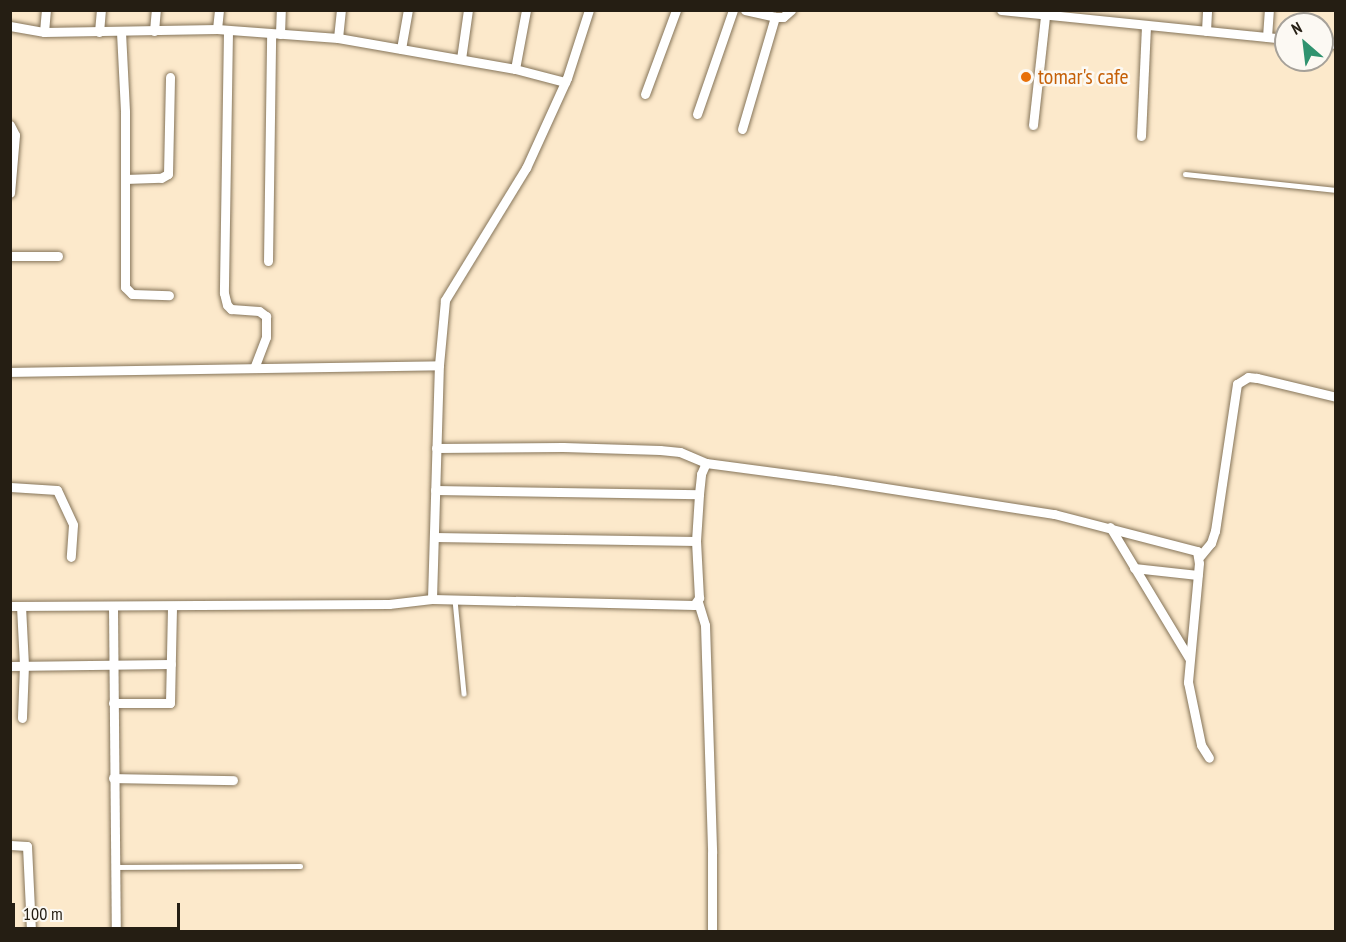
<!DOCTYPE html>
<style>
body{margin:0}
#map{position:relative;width:1346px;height:942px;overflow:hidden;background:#fce9cb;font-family:"PT Sans Narrow",sans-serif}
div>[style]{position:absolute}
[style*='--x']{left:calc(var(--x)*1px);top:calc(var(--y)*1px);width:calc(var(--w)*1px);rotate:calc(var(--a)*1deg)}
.roads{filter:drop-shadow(0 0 2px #857459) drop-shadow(0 0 2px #857459)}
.service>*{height:4.5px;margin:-2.25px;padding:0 2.25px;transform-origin:2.25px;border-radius:2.25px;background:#fff}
.minor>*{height:9px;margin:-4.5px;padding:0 4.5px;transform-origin:4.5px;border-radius:4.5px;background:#fff}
.dots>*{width:16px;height:16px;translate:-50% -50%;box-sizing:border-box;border:3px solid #fcf9f3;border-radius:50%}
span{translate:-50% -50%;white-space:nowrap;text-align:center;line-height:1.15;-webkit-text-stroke:5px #fcf9f3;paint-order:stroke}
.food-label{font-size:22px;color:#c56008}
.left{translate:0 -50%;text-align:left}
.frame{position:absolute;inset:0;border:12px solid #251e13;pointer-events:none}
.north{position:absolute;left:1274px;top:12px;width:60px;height:60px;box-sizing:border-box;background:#fcf9f3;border:2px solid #a6a199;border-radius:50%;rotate:332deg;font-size:16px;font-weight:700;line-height:24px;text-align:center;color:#251e13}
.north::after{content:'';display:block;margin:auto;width:21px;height:27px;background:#30936f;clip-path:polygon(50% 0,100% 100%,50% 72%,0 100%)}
.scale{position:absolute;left:12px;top:903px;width:168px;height:27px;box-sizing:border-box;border:3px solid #251e13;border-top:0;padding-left:8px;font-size:18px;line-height:21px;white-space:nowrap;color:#251e13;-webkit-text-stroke:4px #fcf9f3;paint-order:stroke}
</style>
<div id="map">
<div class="roads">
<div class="service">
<i style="--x:1185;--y:174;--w:152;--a:6"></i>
<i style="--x:455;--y:600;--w:94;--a:84.5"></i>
<i style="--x:114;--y:867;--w:186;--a:-0.3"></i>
</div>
<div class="minor">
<i style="--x:745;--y:10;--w:31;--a:13"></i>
<i style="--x:775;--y:17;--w:8;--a:0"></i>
<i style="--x:783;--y:17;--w:11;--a:-41"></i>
<i style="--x:1001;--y:10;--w:286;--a:5.8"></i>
<i style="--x:10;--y:26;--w:35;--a:10"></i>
<i style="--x:44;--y:32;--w:173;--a:-1"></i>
<i style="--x:217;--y:29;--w:121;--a:4.3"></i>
<i style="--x:338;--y:38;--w:180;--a:9.9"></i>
<i style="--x:515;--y:69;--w:52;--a:14.6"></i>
<i style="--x:217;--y:29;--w:19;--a:-84"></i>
<i style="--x:154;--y:31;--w:21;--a:-85"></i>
<i style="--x:228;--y:31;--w:262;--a:90.9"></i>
<i style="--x:224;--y:293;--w:12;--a:76"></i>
<i style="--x:227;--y:305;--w:6;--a:45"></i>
<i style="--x:231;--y:309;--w:28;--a:4"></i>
<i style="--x:259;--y:311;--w:9;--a:36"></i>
<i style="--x:266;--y:316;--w:21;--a:90"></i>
<i style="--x:266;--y:337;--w:33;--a:111"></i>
<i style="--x:1206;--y:31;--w:21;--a:-87"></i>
<i style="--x:44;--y:32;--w:22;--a:-85"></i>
<i style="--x:99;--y:32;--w:22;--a:-85"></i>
<i style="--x:121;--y:32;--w:80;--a:87.1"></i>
<i style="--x:125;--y:112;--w:175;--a:90"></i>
<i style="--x:125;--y:287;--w:10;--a:45"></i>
<i style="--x:132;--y:294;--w:37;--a:2"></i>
<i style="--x:280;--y:34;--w:24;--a:-88"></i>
<i style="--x:1267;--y:37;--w:27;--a:-86"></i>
<i style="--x:338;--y:38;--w:28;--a:-84"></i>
<i style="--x:1322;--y:42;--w:14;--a:8"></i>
<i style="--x:401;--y:49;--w:40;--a:-80"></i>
<i style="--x:461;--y:59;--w:49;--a:-81.9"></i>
<i style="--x:515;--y:69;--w:60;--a:-79.4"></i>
<i style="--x:645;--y:94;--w:90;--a:-69.7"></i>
<i style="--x:697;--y:114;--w:110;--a:-70.9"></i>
<i style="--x:10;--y:125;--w:11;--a:63"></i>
<i style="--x:15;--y:135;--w:58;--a:94.9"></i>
<i style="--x:1033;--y:125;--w:110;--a:-83.7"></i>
<i style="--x:742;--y:129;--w:117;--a:-73.6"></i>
<i style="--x:1141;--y:136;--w:110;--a:-87.4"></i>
<i style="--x:125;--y:179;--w:36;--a:-2"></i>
<i style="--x:161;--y:178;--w:8;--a:-30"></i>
<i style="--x:168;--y:174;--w:97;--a:-88.8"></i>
<i style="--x:10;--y:256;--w:48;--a:0"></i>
<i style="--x:268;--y:261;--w:227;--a:-89.2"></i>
<i style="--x:10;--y:372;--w:429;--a:-0.9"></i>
<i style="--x:436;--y:448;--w:127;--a:-0.5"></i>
<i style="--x:563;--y:447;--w:97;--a:1.8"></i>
<i style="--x:660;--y:450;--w:20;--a:6"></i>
<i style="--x:680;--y:452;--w:28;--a:23"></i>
<i style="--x:10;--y:487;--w:47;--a:3.7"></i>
<i style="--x:57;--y:490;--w:38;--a:65"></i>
<i style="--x:73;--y:525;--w:32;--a:94"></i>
<i style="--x:435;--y:490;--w:264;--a:0.9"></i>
<i style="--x:1110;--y:527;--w:153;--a:58.9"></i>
<i style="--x:434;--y:537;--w:262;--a:0.9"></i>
<i style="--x:1200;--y:556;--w:17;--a:-50"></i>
<i style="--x:1211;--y:543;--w:13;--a:-72"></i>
<i style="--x:1215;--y:531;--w:149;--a:-81.5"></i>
<i style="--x:1237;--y:384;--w:13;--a:-32"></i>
<i style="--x:1248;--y:377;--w:9;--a:6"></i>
<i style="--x:1257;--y:378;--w:81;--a:13.5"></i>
<i style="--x:1134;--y:568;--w:64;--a:6.2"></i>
<i style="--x:432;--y:599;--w:262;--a:1.3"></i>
<i style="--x:694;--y:605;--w:9;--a:-54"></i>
<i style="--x:699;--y:598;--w:57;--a:-93"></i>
<i style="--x:696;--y:541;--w:47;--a:-86.3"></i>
<i style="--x:699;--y:494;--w:20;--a:-84"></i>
<i style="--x:701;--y:474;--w:12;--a:-66"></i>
<i style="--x:706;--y:463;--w:129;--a:7.6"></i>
<i style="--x:834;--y:480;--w:223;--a:8.8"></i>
<i style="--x:1054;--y:514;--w:148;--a:14.5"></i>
<i style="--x:1197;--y:551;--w:12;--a:81"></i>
<i style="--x:1199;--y:563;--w:120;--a:95.3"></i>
<i style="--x:1188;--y:682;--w:64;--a:78.3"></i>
<i style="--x:1201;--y:745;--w:15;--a:58"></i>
<i style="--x:698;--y:602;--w:24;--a:73"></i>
<i style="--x:705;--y:625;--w:228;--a:88.2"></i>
<i style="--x:712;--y:853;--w:79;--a:90"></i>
<i style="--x:10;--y:606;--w:379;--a:-0.3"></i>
<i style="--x:389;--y:604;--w:43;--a:-6.6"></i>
<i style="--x:432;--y:599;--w:234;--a:-88.3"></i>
<i style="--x:439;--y:365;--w:65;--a:-84.7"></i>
<i style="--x:445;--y:300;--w:155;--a:-58.5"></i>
<i style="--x:526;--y:168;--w:99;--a:-65.5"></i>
<i style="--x:567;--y:78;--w:71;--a:-72.1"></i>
<i style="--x:21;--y:606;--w:59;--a:87.1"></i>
<i style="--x:24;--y:665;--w:53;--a:92.2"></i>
<i style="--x:113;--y:607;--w:325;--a:89.5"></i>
<i style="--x:10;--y:666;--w:161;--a:-0.7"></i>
<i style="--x:113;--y:703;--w:57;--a:0"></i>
<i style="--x:170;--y:703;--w:96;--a:-88.8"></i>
<i style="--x:113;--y:778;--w:120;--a:1"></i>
<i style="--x:10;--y:845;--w:17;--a:3"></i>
<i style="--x:27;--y:846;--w:86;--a:87.3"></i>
</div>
</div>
<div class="dots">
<i style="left:1026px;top:77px;background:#e8710a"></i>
</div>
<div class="food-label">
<span class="left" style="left:1038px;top:77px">tomar's cafe</span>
</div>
<div class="frame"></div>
<div class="north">N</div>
<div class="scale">100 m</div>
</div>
